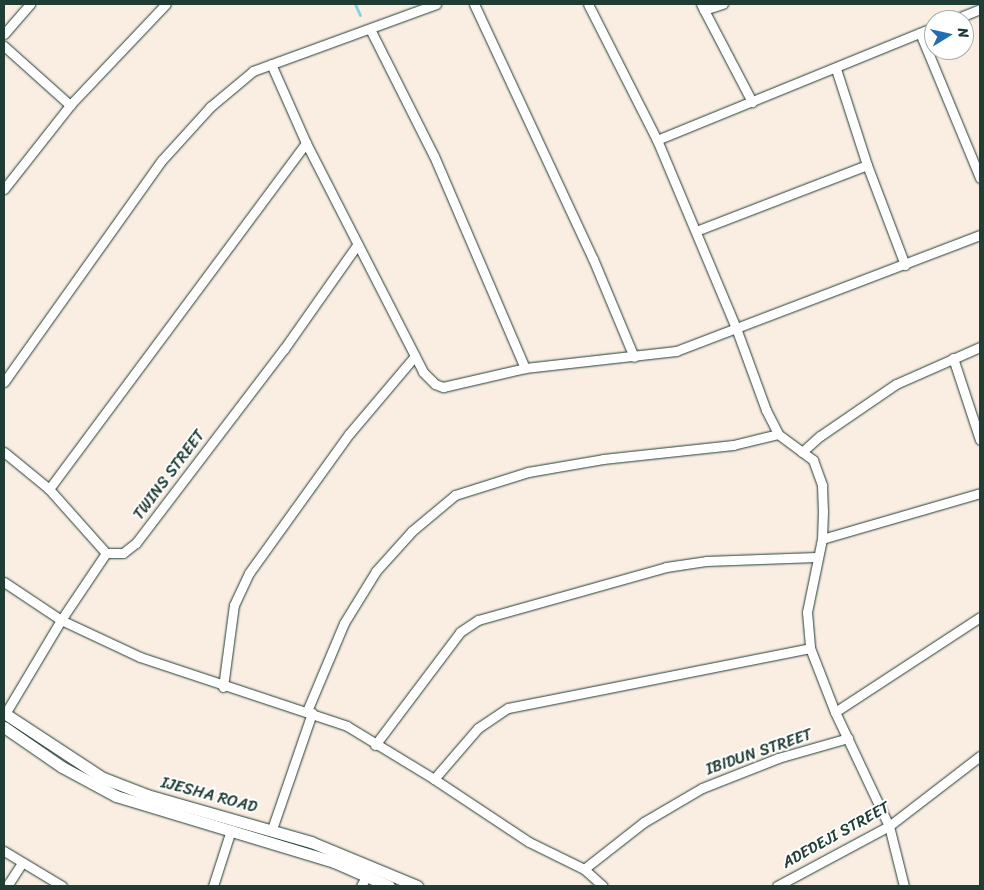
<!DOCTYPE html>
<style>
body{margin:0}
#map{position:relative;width:984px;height:890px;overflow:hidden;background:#faede2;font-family:Sriracha,sans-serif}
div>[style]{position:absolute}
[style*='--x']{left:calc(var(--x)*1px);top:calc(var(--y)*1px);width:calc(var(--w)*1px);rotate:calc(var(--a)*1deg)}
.stream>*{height:3px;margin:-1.5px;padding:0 1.5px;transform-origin:1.5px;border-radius:1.5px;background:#87d1e8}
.roads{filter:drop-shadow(0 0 1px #1f3d34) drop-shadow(0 0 1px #1f3d34)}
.street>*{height:9px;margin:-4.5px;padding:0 4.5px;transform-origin:4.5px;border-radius:4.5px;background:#fff}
.secondary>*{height:11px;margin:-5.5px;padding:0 5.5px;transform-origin:5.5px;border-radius:5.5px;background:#fff}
span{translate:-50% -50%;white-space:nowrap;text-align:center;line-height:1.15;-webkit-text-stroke:4px #fff;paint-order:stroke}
.street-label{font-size:16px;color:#1f3d34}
.frame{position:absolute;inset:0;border:5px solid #1f3d34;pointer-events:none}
.north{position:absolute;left:924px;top:10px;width:50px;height:50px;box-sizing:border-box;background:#fff;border:1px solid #a5b1ae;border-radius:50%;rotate:81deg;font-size:14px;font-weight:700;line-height:20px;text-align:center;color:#1f3d34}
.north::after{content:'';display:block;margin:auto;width:18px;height:22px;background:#1f6fb2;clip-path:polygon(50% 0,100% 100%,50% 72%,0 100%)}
</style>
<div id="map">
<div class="stream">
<i style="--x:355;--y:4;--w:12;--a:66"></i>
</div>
<div class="roads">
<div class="street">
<i style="--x:474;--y:4;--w:281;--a:65"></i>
<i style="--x:593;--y:259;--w:106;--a:67.3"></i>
<i style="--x:588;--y:4;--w:153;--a:63.1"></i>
<i style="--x:657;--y:140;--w:204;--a:67.2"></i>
<i style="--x:736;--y:328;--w:87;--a:69.9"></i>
<i style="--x:766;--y:410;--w:27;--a:63"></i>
<i style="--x:778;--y:434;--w:44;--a:36.6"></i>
<i style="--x:813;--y:460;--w:27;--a:70"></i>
<i style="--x:822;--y:485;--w:26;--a:88"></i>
<i style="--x:823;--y:511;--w:28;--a:92"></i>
<i style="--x:822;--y:539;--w:75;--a:101.6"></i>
<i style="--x:807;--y:612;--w:36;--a:85"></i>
<i style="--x:810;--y:648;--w:69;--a:68.7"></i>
<i style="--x:835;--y:712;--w:126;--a:64.7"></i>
<i style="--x:889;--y:826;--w:62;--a:76"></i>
<i style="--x:701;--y:4;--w:7;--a:63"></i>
<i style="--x:704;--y:10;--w:20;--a:-18"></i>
<i style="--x:704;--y:10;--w:104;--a:62.4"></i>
<i style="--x:953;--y:20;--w:29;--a:-22"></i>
<i style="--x:370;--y:29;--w:142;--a:63.3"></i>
<i style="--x:434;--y:156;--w:231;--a:66.8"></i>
<i style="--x:920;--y:33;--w:157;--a:67.5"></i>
<i style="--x:4;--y:34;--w:40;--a:-49"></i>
<i style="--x:4;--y:46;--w:89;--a:41.8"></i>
<i style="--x:271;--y:64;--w:86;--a:66.1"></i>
<i style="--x:306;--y:143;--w:257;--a:62.9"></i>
<i style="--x:423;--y:372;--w:17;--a:45"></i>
<i style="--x:435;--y:384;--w:9;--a:21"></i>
<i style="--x:443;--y:387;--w:84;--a:-13"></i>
<i style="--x:525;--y:368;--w:152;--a:-6.4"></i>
<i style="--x:676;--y:351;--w:325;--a:-20.9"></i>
<i style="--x:836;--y:69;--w:101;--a:72.1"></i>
<i style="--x:867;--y:165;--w:107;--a:69.2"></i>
<i style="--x:657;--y:140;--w:299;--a:-22.2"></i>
<i style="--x:4;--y:189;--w:107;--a:-51.8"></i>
<i style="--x:70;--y:105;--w:139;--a:-46.5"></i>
<i style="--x:696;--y:231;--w:183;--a:-21.1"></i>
<i style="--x:953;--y:358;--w:86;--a:71.8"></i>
<i style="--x:4;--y:382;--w:272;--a:-54.6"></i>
<i style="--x:162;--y:160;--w:72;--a:-47.8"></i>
<i style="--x:210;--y:107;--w:56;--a:-39.9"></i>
<i style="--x:253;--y:71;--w:195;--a:-20.1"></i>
<i style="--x:4;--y:452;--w:58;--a:39.4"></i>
<i style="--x:49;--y:489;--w:86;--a:48.3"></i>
<i style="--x:802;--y:452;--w:24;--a:-42"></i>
<i style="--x:820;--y:436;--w:92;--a:-34.4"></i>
<i style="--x:896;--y:384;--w:92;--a:-23.8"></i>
<i style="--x:49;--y:489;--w:431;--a:-53.4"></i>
<i style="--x:822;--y:539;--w:165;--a:-16.2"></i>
<i style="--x:4;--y:582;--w:69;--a:33.7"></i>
<i style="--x:61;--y:620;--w:87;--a:25.1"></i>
<i style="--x:140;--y:657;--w:218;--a:18.4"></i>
<i style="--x:347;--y:726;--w:102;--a:31.3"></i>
<i style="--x:434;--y:779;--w:114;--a:33.6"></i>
<i style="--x:529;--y:842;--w:61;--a:26.1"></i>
<i style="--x:584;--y:869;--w:25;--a:42"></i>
<i style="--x:223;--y:687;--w:83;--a:-82.4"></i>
<i style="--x:234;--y:605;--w:35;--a:-65"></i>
<i style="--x:249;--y:573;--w:171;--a:-54.3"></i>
<i style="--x:349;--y:434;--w:102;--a:-49.8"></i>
<i style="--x:307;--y:711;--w:95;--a:-67.2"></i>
<i style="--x:344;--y:623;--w:61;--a:-58.4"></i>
<i style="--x:376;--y:571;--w:54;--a:-48"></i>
<i style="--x:412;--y:531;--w:56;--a:-39.9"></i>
<i style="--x:455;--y:495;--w:77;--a:-17.5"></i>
<i style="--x:528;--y:472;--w:76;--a:-9.8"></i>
<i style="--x:603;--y:459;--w:131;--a:-6.1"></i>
<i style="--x:733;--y:445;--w:46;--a:-13.7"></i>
<i style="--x:835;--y:712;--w:173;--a:-33.2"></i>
<i style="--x:5;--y:714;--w:109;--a:-59.2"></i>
<i style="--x:61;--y:620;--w:81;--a:-56.1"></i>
<i style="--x:106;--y:553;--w:17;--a:0"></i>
<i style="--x:123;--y:553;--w:16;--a:-38"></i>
<i style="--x:136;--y:543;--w:244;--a:-52.7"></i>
<i style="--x:284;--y:349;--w:127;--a:-54.9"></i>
<i style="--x:375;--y:745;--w:141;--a:-53"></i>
<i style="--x:460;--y:632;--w:22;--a:-34"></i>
<i style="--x:478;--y:620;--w:195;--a:-15.7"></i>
<i style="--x:666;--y:567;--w:40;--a:-8.5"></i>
<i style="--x:706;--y:561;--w:110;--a:-2.1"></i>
<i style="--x:434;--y:779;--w:67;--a:-49.2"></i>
<i style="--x:478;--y:728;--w:36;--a:-34"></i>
<i style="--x:508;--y:708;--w:308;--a:-11.2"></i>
<i style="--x:272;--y:829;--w:123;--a:-71"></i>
<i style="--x:4;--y:851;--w:68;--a:31.1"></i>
<i style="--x:584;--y:869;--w:76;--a:-38.1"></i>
<i style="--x:644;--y:822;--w:67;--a:-30.4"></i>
<i style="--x:702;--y:788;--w:82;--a:-21.5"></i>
<i style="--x:778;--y:758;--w:73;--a:-15.9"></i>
<i style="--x:7;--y:886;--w:27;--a:-57"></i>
<i style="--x:213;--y:886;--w:59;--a:-72.2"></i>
<i style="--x:361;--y:886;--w:10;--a:-61"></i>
<i style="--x:777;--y:886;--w:127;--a:-28.2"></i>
<i style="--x:889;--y:826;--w:115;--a:-37.6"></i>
</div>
<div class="secondary">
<i style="--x:4;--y:713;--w:118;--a:33.3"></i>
<i style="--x:103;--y:778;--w:47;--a:21.1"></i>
<i style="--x:147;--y:795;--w:171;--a:16"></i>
<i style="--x:311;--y:842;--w:115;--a:22.5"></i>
<i style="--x:4;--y:727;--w:70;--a:34.6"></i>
<i style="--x:62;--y:767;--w:61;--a:28.2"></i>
<i style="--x:116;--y:796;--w:228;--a:16.8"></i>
<i style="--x:334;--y:862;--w:60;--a:23.6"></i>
</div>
</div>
<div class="street-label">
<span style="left:169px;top:475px;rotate:-53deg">TWINS STREET</span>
<span style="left:759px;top:752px;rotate:-19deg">IBIDUN STREET</span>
<span style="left:209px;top:795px;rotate:15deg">IJESHA ROAD</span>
<span style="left:836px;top:835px;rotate:-29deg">ADEDEJI STREET</span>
</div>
<div class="frame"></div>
<div class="north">N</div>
</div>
